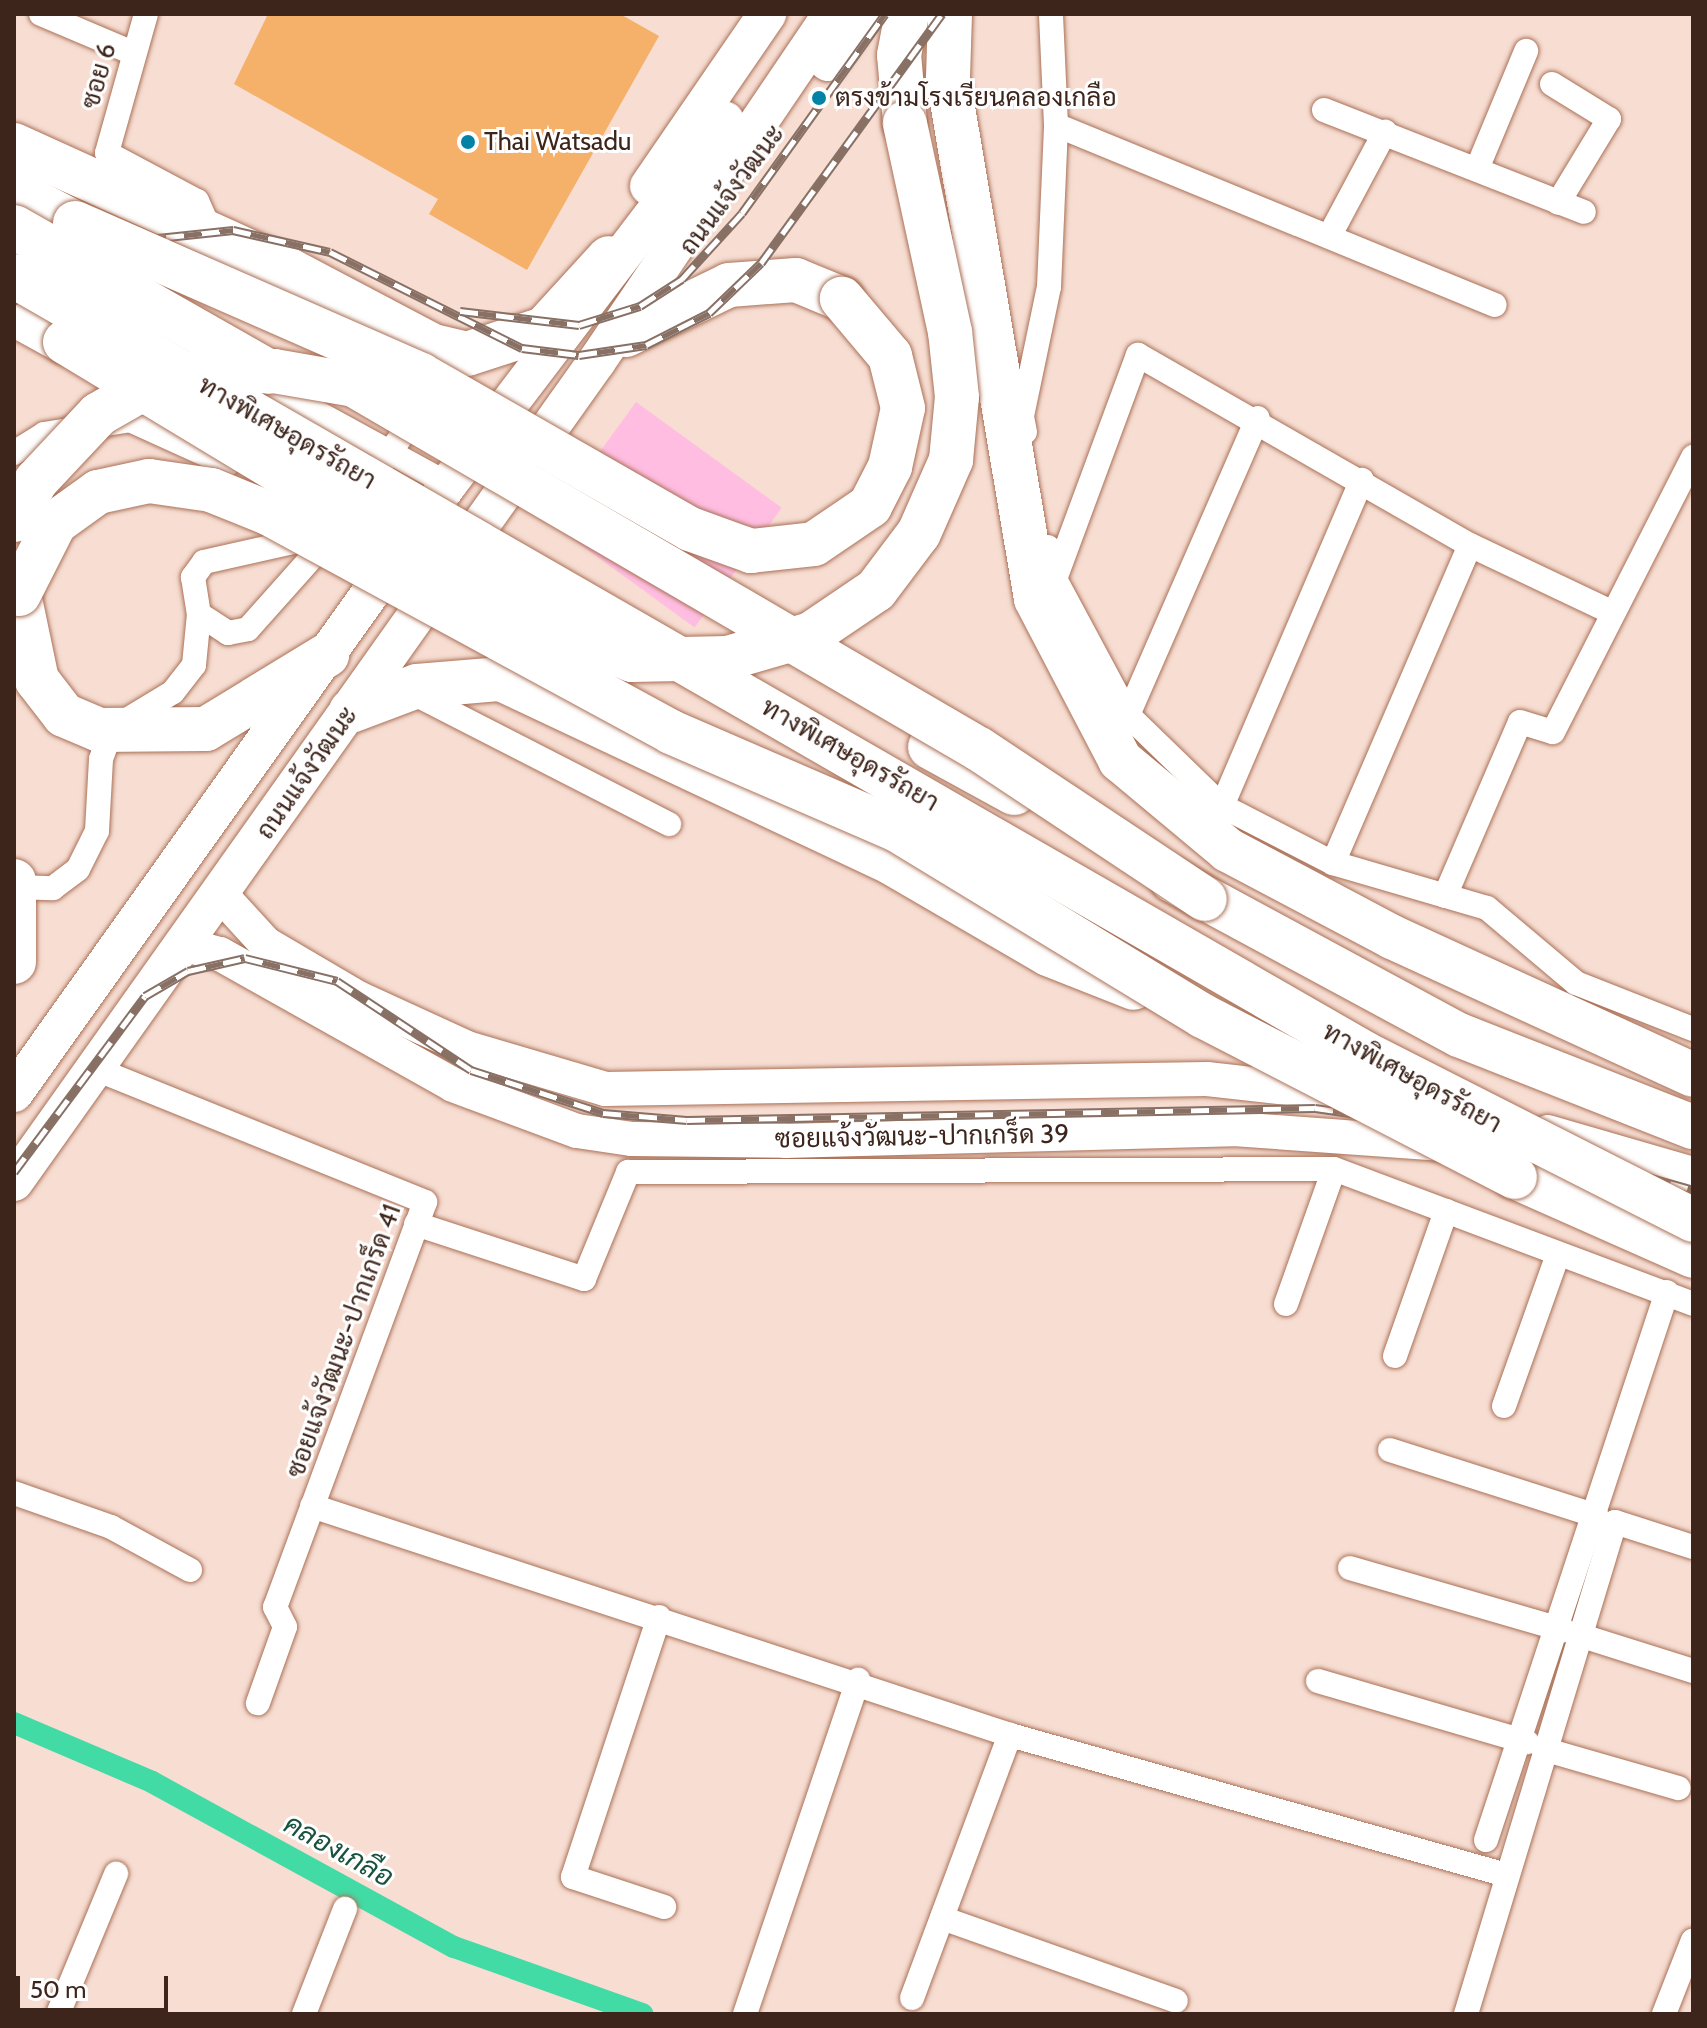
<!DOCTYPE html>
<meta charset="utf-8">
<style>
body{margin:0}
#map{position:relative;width:1707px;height:2028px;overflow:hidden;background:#f7ddd2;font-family:Cabin,Sarabun,sans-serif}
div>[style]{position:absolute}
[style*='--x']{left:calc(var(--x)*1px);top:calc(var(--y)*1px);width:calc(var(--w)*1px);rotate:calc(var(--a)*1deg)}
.green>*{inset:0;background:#ffbde1;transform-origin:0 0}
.canal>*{height:22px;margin:-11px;padding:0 11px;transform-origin:11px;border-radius:11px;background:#42daa5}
.building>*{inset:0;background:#f5b06a}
.roads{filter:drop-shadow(0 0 2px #aa7157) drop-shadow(0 0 2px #aa7157)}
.street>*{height:24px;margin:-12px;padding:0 12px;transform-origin:12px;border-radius:12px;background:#fff}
.secondary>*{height:34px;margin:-17px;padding:0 17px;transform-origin:17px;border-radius:17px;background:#fff}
.primary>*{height:38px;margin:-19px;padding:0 19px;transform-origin:19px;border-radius:19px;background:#fff}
.highway>*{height:44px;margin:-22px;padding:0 22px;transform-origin:22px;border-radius:22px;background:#fff}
.rail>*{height:9px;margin-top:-4.5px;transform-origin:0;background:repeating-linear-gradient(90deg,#fff 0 18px,#887065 0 36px);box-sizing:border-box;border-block:2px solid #887065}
.bridges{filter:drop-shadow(0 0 2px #aa7157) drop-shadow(0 0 2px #aa7157)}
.highway-bridge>*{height:44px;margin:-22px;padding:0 22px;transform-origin:22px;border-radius:22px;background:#fff}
.dots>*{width:22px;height:22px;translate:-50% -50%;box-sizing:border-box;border:4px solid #fff;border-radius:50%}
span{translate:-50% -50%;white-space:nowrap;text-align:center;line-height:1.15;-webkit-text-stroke:6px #fff;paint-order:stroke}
.street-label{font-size:26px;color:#3d251b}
.poi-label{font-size:26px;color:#3d251b}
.left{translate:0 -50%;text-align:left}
.water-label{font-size:28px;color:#18533e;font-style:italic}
.frame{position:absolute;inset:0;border:16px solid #3d251b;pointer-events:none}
.scale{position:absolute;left:16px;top:1976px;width:152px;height:36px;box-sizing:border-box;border:4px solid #3d251b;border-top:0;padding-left:10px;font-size:24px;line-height:28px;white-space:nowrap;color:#3d251b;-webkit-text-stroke:6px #fff;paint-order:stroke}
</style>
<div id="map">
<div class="green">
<i style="left:636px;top:402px;width:180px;height:148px;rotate:36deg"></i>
</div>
<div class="canal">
<i style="--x:14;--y:1723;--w:150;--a:23.1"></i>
<i style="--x:152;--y:1782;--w:344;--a:28.7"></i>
<i style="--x:454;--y:1947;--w:200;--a:19.6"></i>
</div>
<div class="building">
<i style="clip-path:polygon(268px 14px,620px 14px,659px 36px,527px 270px,429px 214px,438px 199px,234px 84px)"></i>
</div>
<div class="roads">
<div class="street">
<i style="--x:41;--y:14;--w:100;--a:23"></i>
<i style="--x:146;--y:14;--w:144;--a:105.7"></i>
<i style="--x:107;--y:153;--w:102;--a:28.1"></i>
<i style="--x:197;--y:201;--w:35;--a:66"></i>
<i style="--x:1552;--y:84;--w:67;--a:31.6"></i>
<i style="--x:1609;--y:119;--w:98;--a:121.3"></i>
<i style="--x:1324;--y:110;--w:279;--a:21.4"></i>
<i style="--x:1056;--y:125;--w:474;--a:22.3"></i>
<i style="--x:1477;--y:169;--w:128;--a:-67.4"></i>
<i style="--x:1331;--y:233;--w:115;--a:-61.9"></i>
<i style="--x:258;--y:380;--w:217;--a:28.7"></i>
<i style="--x:1025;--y:432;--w:16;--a:-101"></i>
<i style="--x:1022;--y:416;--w:132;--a:-78.2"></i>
<i style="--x:1049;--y:287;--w:162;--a:-87.5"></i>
<i style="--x:1056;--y:125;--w:111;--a:-92.6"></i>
<i style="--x:14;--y:453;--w:36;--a:-32"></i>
<i style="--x:44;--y:434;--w:87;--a:-9.2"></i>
<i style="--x:130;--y:420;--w:107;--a:24.4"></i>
<i style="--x:365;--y:487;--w:91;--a:-54.4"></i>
<i style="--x:315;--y:537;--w:114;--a:167.3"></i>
<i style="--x:204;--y:562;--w:19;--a:126"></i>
<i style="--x:193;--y:577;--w:37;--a:81"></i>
<i style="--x:199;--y:614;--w:35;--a:33"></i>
<i style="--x:228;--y:633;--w:20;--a:-11"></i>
<i style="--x:248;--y:629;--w:123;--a:-48.3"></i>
<i style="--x:1048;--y:547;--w:33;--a:78"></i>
<i style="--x:1055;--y:579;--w:154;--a:61.8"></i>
<i style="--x:1128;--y:715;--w:131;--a:44.1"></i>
<i style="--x:1222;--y:806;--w:125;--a:27.2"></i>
<i style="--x:1333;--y:863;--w:160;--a:16.3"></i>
<i style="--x:1487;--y:908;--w:116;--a:40.1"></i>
<i style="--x:1576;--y:983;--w:126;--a:21.5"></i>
<i style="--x:1055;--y:579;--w:239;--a:-69.7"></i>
<i style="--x:1138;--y:355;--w:383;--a:29.8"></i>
<i style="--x:1470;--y:545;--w:158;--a:25.4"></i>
<i style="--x:411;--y:692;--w:290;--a:27.1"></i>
<i style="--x:1128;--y:715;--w:324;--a:-66.4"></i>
<i style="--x:1222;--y:806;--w:355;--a:-66.8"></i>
<i style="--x:1333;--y:863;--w:346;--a:-66.7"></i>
<i style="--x:15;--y:887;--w:38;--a:2"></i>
<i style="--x:53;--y:888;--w:31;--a:-37"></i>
<i style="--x:78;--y:869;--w:42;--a:-63.4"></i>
<i style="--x:97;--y:831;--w:72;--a:-86.8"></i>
<i style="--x:101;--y:759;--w:32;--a:-70"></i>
<i style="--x:112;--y:729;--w:71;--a:-31.2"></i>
<i style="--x:173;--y:692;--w:34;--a:-52"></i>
<i style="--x:194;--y:665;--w:51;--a:-84.4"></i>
<i style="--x:1445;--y:896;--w:189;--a:-66.7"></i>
<i style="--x:1520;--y:722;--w:34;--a:17"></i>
<i style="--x:1553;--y:732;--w:309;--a:-63"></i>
<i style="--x:96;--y:1069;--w:355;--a:22"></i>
<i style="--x:425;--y:1202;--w:432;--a:110.3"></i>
<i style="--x:275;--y:1607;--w:22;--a:63"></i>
<i style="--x:285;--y:1627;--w:81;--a:109.6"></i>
<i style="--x:416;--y:1224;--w:177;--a:18.1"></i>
<i style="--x:584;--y:1279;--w:116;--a:-67.6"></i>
<i style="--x:628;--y:1172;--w:706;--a:-0.24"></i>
<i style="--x:1334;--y:1169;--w:384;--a:20.6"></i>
<i style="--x:1286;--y:1304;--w:143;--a:-70.4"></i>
<i style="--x:1395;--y:1356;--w:154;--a:-70.6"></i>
<i style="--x:1504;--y:1406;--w:161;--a:-70.4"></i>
<i style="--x:1390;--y:1450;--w:217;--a:17.7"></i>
<i style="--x:14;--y:1493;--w:103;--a:19.3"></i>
<i style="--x:111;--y:1527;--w:90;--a:28.6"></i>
<i style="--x:312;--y:1506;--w:735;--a:18.16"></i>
<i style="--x:1010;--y:1735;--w:512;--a:15.75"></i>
<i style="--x:1350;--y:1568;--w:223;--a:16.2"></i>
<i style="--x:659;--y:1617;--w:274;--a:108.3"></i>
<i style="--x:573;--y:1877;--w:96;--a:18.2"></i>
<i style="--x:1579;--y:1635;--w:120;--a:17.5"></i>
<i style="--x:1318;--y:1681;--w:218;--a:16.3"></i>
<i style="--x:1543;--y:1749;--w:141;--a:16.1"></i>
<i style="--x:1486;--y:1840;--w:577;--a:-71.72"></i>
<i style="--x:942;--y:1918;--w:248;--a:19.5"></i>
<i style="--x:912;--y:1998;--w:281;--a:-69.6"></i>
<i style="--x:58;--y:2014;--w:152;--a:-67.5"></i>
<i style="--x:304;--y:2014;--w:113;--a:-68.7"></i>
<i style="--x:745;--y:2014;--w:353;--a:-71.3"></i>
<i style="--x:1466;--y:2014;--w:514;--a:-73.15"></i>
<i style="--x:1615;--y:1522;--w:82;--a:17.8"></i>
<i style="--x:1664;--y:2014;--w:79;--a:-68.6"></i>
</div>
<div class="secondary">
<i style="--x:222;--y:896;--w:65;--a:47.5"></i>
<i style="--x:266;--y:944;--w:107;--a:30.4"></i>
<i style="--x:358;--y:998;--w:120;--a:24.6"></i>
<i style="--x:467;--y:1048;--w:144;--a:16.5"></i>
<i style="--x:605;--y:1089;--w:602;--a:-0.95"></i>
<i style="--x:1207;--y:1079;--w:134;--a:6.4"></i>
<i style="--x:186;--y:945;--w:35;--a:15"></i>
<i style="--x:220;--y:954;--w:267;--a:29.3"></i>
<i style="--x:453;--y:1085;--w:132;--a:20.4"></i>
<i style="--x:577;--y:1131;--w:56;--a:8.3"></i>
<i style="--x:632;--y:1139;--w:153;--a:0.7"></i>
<i style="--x:785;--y:1141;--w:448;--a:-1.5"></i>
<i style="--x:1233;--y:1129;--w:211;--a:4.1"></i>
<i style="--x:1548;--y:1132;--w:151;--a:16.2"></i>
</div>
<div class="primary">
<i style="--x:828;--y:62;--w:59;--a:-53.9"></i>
<i style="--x:649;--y:186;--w:209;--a:-55.5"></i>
<i style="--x:14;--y:1093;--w:748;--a:-54.52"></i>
<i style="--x:448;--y:484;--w:457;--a:-52.7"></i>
<i style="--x:14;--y:1182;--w:1007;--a:-54.62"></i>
<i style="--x:597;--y:361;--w:419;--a:-55.9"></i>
</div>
<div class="highway">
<i style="--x:950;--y:14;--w:64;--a:91.8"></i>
<i style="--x:948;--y:78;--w:528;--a:80.41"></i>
<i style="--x:1036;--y:599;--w:182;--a:62.4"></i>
<i style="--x:1120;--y:760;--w:141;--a:39.8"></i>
<i style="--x:1228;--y:850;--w:186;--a:27.9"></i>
<i style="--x:1392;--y:937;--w:331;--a:24.6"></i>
<i style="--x:905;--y:123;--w:68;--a:-95"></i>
<i style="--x:899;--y:55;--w:42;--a:-79"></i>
<i style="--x:14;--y:145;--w:300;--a:24.4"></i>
<i style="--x:287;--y:269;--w:165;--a:27.8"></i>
<i style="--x:433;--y:346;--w:35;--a:13"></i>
<i style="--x:467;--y:354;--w:81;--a:-18"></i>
<i style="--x:544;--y:329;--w:96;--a:-47.5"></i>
<i style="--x:14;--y:191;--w:69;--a:27.7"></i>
<i style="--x:14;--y:314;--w:58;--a:28.8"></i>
<i style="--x:626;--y:335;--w:114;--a:-25.9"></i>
<i style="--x:729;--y:285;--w:67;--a:-4.3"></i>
<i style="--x:796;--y:280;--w:50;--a:22.4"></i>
<i style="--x:19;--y:594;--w:88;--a:78.2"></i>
<i style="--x:37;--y:680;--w:44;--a:52.4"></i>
<i style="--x:64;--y:715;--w:39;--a:23"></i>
<i style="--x:100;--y:730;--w:106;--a:-0.5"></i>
<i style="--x:206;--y:729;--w:142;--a:-31.4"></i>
<i style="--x:351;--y:711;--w:71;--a:-20.7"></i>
<i style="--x:417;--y:686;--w:84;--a:-4.8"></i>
<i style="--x:501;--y:679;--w:430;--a:25.2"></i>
<i style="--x:890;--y:862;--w:183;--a:30.2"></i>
<i style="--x:1048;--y:954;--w:92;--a:21.6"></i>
<i style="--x:930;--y:747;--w:96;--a:28.7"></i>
<i style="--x:1172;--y:880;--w:326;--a:28.4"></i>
<i style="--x:1459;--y:1035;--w:251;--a:21.5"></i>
<i style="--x:14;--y:881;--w:81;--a:90"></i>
<i style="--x:1515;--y:1177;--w:195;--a:23.9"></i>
</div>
</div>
<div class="rail">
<i style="--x:14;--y:301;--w:56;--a:-34.8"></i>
<i style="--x:60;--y:269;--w:75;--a:-21.8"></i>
<i style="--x:130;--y:241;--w:104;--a:-6.1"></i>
<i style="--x:233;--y:230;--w:99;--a:12.8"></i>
<i style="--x:330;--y:252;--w:215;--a:26.6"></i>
<i style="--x:522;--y:348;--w:57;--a:7"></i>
<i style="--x:579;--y:355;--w:68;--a:-8.5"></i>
<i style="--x:646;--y:345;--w:71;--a:-26.9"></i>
<i style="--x:709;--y:313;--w:72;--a:-43.9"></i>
<i style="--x:761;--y:263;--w:308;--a:-54"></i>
<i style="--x:460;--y:311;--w:120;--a:6.7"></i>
<i style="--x:579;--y:325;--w:64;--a:-17.3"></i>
<i style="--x:640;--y:306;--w:50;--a:-32.7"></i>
<i style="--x:682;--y:279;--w:89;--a:-47.7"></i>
<i style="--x:742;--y:213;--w:245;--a:-54.3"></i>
<i style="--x:14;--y:1172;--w:219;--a:-53.3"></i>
<i style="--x:145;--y:996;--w:50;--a:-30.2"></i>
<i style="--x:188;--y:971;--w:58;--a:-12.8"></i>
<i style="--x:245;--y:958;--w:95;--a:14"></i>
<i style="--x:337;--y:981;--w:161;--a:33.6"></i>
<i style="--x:471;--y:1070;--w:139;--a:18"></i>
<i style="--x:603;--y:1113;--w:84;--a:4.8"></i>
<i style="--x:687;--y:1120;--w:628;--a:-1.09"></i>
<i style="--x:1315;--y:1108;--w:184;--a:8.1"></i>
<i style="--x:1497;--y:1134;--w:204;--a:15.9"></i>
</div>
<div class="bridges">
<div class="highway-bridge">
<i style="--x:75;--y:223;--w:378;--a:23.7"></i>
<i style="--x:421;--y:375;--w:310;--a:29.8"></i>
<i style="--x:690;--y:529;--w:65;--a:19.8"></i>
<i style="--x:751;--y:551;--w:63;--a:-6.3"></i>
<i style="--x:814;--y:544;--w:68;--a:-34.2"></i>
<i style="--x:870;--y:506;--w:44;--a:-62.9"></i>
<i style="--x:890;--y:467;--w:60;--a:-77.6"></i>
<i style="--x:903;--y:408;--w:54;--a:-104"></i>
<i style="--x:890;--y:356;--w:75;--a:-130.1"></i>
<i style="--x:14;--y:227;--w:293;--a:29.6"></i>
<i style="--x:14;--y:276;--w:1560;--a:29.92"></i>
<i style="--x:1366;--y:1054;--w:367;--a:26.9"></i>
<i style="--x:65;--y:342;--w:522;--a:31.13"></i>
<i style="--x:512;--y:612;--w:129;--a:21.8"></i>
<i style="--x:632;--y:660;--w:96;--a:-1.2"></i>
<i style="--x:728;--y:658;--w:86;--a:-16.1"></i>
<i style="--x:811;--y:634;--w:78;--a:-34.1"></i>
<i style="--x:876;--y:590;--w:71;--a:-53"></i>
<i style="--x:919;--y:533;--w:80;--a:-66.3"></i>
<i style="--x:951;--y:460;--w:63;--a:-84.6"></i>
<i style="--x:957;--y:397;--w:65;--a:-96.1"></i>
<i style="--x:950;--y:332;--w:214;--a:-102.2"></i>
<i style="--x:14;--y:520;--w:45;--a:-60.6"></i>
<i style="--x:36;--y:481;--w:92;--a:-46.8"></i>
<i style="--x:99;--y:414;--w:54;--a:-29.9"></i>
<i style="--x:146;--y:387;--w:56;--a:-14.5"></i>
<i style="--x:200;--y:373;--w:74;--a:-1.5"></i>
<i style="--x:274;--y:371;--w:81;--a:9.9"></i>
<i style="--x:354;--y:385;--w:723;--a:30.22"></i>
<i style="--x:979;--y:749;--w:271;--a:33.6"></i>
<i style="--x:19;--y:594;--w:80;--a:-63.1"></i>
<i style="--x:55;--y:523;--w:53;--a:-35.8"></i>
<i style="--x:98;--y:492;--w:52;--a:-12.2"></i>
<i style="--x:149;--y:481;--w:63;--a:8.3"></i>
<i style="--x:211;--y:490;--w:61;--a:22"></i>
<i style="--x:268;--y:513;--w:459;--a:28.5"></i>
<i style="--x:671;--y:732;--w:246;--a:23.4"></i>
<i style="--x:897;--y:830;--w:358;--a:31.3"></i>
<i style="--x:1203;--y:1016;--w:351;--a:27.3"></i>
</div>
</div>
<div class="dots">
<i style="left:819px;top:98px;background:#0083a7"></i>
<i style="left:468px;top:142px;background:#0083a7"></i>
</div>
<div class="street-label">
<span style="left:99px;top:76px;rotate:-74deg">ซอย 6</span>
<span style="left:732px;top:190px;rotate:-53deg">ถนนแจ้งวัฒนะ</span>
<span style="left:287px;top:433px;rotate:30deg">ทางพิเศษอุดรรัถยา</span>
<span style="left:850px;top:755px;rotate:30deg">ทางพิเศษอุดรรัถยา</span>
<span style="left:307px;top:773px;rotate:-55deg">ถนนแจ้งวัฒนะ</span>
<span style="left:1412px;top:1078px;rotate:29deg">ทางพิเศษอุดรรัถยา</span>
<span style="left:922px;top:1137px;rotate:-1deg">ซอยแจ้งวัฒนะ-ปากเกร็ด 39</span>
<span style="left:344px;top:1341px;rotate:-70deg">ซอยแจ้งวัฒนะ-ปากเกร็ด 41</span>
</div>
<div class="poi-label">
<span class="left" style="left:835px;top:98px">ตรงข้ามโรงเรียนคลองเกลือ</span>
<span class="left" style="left:484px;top:142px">Thai Watsadu</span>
</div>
<div class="water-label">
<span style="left:339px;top:1850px;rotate:29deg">คลองเกลือ</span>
</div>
<div class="frame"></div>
<div class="scale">50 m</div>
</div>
